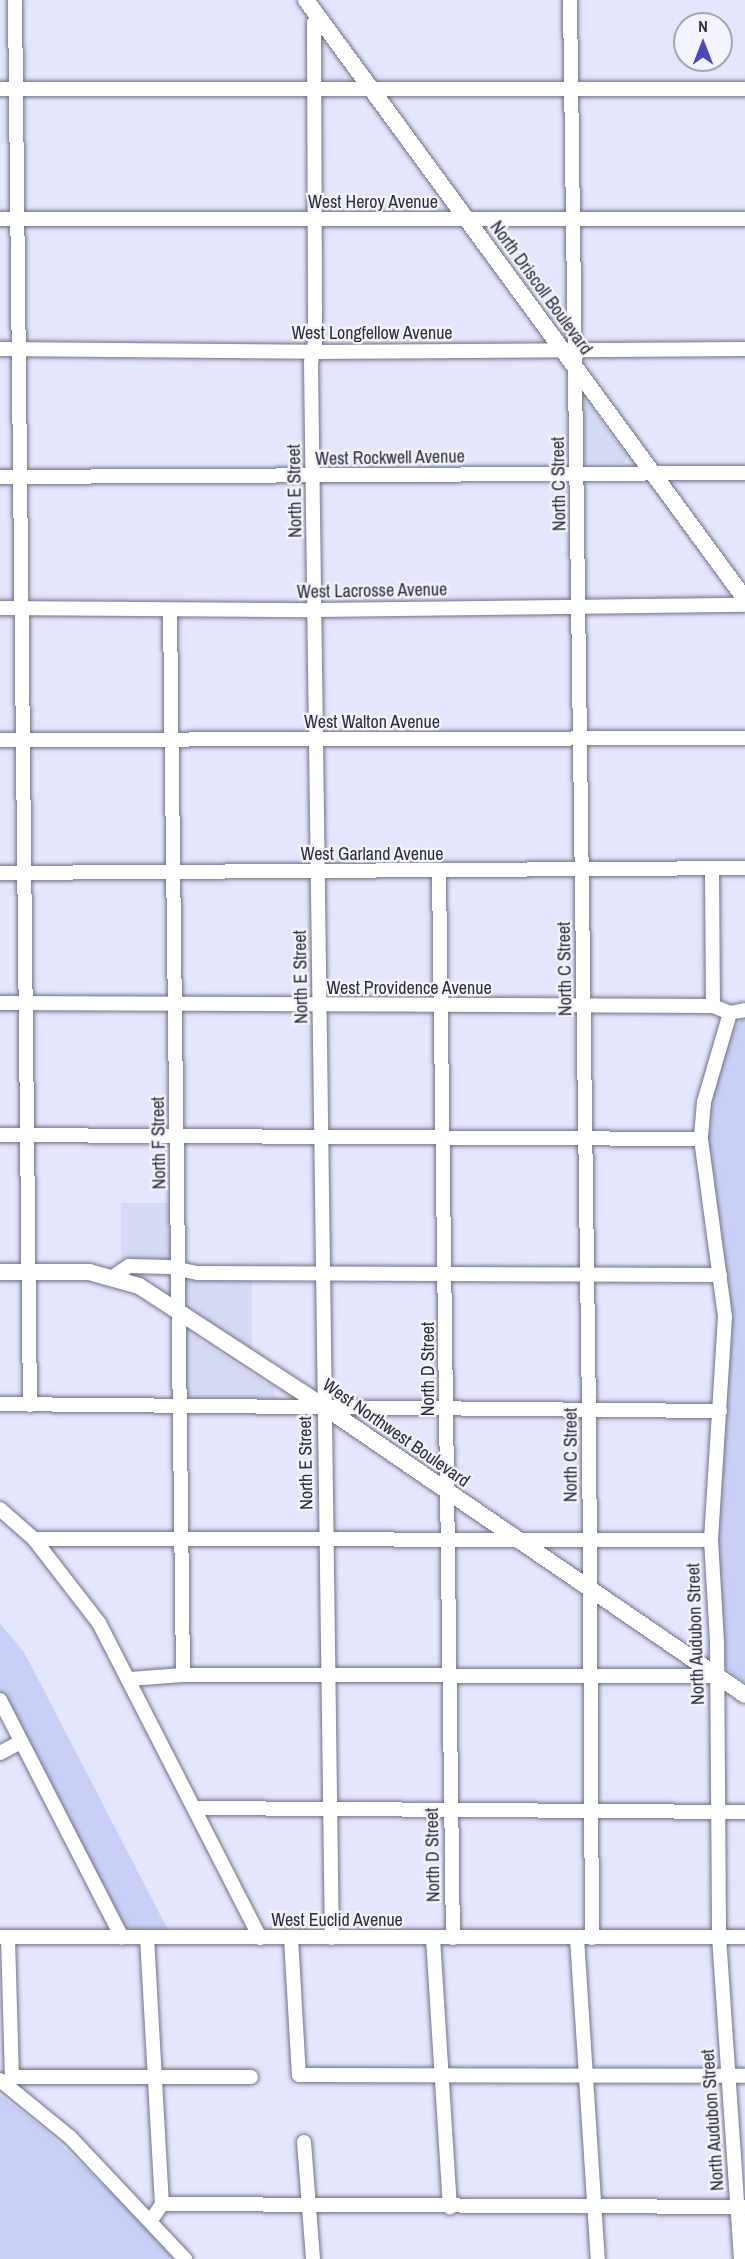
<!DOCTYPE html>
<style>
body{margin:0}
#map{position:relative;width:745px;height:2259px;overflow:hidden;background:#e3e6fd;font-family:"Archivo Narrow",sans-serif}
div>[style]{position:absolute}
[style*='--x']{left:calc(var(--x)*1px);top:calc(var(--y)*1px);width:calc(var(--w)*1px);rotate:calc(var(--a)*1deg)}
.built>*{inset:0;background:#d6daf7;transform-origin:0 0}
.green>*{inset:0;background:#c9cff6}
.roads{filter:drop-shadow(0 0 2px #6f7285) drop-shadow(0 0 2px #6f7285)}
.minor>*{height:14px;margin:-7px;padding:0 7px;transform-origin:7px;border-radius:7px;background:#fff}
.major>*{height:16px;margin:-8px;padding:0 8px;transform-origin:8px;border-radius:8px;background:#fff}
span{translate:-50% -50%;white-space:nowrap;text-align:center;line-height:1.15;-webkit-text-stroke:4.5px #f3f4fe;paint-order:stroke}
.street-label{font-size:18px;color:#2d2e37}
.north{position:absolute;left:673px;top:12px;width:60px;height:60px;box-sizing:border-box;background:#f3f4fe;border:2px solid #a4a5ae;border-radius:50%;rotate:0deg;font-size:16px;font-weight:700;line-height:24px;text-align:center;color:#2d2e37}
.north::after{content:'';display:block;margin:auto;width:21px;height:27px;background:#4d47bd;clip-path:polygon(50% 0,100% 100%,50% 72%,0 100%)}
</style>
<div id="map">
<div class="built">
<i style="clip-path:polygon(587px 403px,627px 455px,625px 463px,581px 463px,582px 405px)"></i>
<i style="left:121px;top:1203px;width:49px;height:59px"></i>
<i style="clip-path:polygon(185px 1278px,252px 1278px,252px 1350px,184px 1304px)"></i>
<i style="clip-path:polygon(187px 1332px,274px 1388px,276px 1399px,185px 1399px)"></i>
</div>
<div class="green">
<i style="clip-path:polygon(745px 1017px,745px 1683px,722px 1665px,715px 1541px,728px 1370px,705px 1122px,731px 1030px)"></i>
<i style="clip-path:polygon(0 1624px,24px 1652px,168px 1930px,129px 1930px,120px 1924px,0 1690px)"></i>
<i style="clip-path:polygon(0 2095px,44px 2129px,153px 2232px,172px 2259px,0 2259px)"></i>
</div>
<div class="roads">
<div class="minor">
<i style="--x:15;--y:0;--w:1405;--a:89.39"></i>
<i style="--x:570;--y:0;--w:1408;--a:89.23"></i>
<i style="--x:589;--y:1408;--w:530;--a:89.68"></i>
<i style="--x:320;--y:18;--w:8;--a:140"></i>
<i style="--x:314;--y:23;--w:319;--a:89.8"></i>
<i style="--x:315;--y:342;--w:21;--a:101"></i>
<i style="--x:311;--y:363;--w:1575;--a:89.24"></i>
<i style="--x:0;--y:89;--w:745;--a:0"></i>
<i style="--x:0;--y:219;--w:745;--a:0"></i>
<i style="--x:0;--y:349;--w:313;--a:0.5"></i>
<i style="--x:313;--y:352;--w:432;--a:-0.4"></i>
<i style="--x:0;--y:477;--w:745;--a:-0.31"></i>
<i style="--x:0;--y:608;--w:315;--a:0.4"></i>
<i style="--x:315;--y:610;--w:430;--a:-0.7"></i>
<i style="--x:170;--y:610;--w:1065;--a:89.3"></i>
<i style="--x:0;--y:740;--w:745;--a:-0.15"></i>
<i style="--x:712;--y:868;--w:138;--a:89.6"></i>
<i style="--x:439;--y:872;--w:1066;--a:89.25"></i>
<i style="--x:0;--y:873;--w:745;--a:-0.38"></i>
<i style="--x:0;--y:1003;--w:713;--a:0.24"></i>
<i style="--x:713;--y:1006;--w:18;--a:22"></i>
<i style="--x:730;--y:1013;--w:15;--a:-11"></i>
<i style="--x:730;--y:1013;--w:93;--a:106.3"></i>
<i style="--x:704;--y:1102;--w:37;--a:95"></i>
<i style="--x:701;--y:1139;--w:180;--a:82.3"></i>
<i style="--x:725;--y:1317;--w:223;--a:93.6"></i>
<i style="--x:711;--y:1540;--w:102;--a:86.6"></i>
<i style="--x:717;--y:1642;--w:295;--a:89.6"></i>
<i style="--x:719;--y:1937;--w:323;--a:86.1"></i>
<i style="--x:0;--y:1135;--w:701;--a:0.33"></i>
<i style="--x:114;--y:1276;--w:18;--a:-34"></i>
<i style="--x:129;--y:1266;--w:40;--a:1.4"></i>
<i style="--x:169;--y:1267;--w:30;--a:12"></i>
<i style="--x:198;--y:1273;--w:522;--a:0.22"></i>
<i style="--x:0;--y:1404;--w:720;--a:0.56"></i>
<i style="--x:0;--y:1509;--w:45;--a:41.4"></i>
<i style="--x:34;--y:1539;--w:106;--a:52.3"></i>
<i style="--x:99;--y:1623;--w:354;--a:62.9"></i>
<i style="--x:34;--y:1539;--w:677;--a:0.08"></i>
<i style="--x:130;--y:1679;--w:53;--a:-4.3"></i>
<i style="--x:183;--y:1675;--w:534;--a:0.11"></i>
<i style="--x:0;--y:1700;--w:267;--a:62.8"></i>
<i style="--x:0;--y:1753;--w:24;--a:-28"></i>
<i style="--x:196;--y:1808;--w:549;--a:0.42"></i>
<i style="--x:0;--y:1937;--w:745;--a:0"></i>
<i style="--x:8;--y:1937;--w:140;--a:88.4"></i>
<i style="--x:147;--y:1937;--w:267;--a:86.8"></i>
<i style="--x:291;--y:1938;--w:137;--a:86.7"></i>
<i style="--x:299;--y:2075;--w:446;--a:0.1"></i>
<i style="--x:433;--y:1938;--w:270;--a:86.4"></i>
<i style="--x:577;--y:1938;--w:322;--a:86.3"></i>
<i style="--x:0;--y:2080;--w:90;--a:39.2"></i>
<i style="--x:70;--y:2137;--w:168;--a:46.7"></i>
<i style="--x:7;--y:2085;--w:9;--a:-58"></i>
<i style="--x:12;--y:2077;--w:239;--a:0"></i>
<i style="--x:304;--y:2142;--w:117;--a:85.6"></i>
<i style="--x:151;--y:2220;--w:19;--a:-55"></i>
<i style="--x:162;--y:2204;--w:583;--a:0.29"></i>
</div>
<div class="major">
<i style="--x:306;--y:0;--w:743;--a:53.76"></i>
<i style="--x:0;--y:1272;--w:89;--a:0"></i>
<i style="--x:89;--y:1272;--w:52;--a:15.6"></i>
<i style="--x:139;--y:1286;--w:220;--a:33.1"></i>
<i style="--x:323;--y:1406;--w:511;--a:34.4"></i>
</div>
</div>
<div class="street-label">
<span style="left:373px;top:202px">West Heroy Avenue</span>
<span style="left:541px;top:288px;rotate:54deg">North Driscoll Boulevard</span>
<span style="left:372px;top:333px">West Longfellow Avenue</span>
<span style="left:390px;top:458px;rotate:-1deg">West Rockwell Avenue</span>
<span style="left:559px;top:484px;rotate:-91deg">North C Street</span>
<span style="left:295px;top:491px;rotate:-91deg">North E Street</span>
<span style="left:372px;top:591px;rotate:-1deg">West Lacrosse Avenue</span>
<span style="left:372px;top:722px">West Walton Avenue</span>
<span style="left:372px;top:854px">West Garland Avenue</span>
<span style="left:565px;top:969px;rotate:-91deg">North C Street</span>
<span style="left:301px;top:977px;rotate:-91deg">North E Street</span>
<span style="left:409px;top:988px">West Providence Avenue</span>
<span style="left:159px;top:1143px;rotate:-91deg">North F Street</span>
<span style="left:428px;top:1369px;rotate:-90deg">North D Street</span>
<span style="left:396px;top:1433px;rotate:35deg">West Northwest Boulevard</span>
<span style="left:571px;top:1455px;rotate:-90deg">North C Street</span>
<span style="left:306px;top:1463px;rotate:-91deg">North E Street</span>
<span style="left:696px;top:1634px;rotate:-92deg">North Audubon Street</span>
<span style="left:433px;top:1855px;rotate:-91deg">North D Street</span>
<span style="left:337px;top:1920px">West Euclid Avenue</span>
<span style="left:713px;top:2120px;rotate:-94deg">North Audubon Street</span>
</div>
<div class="north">N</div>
</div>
